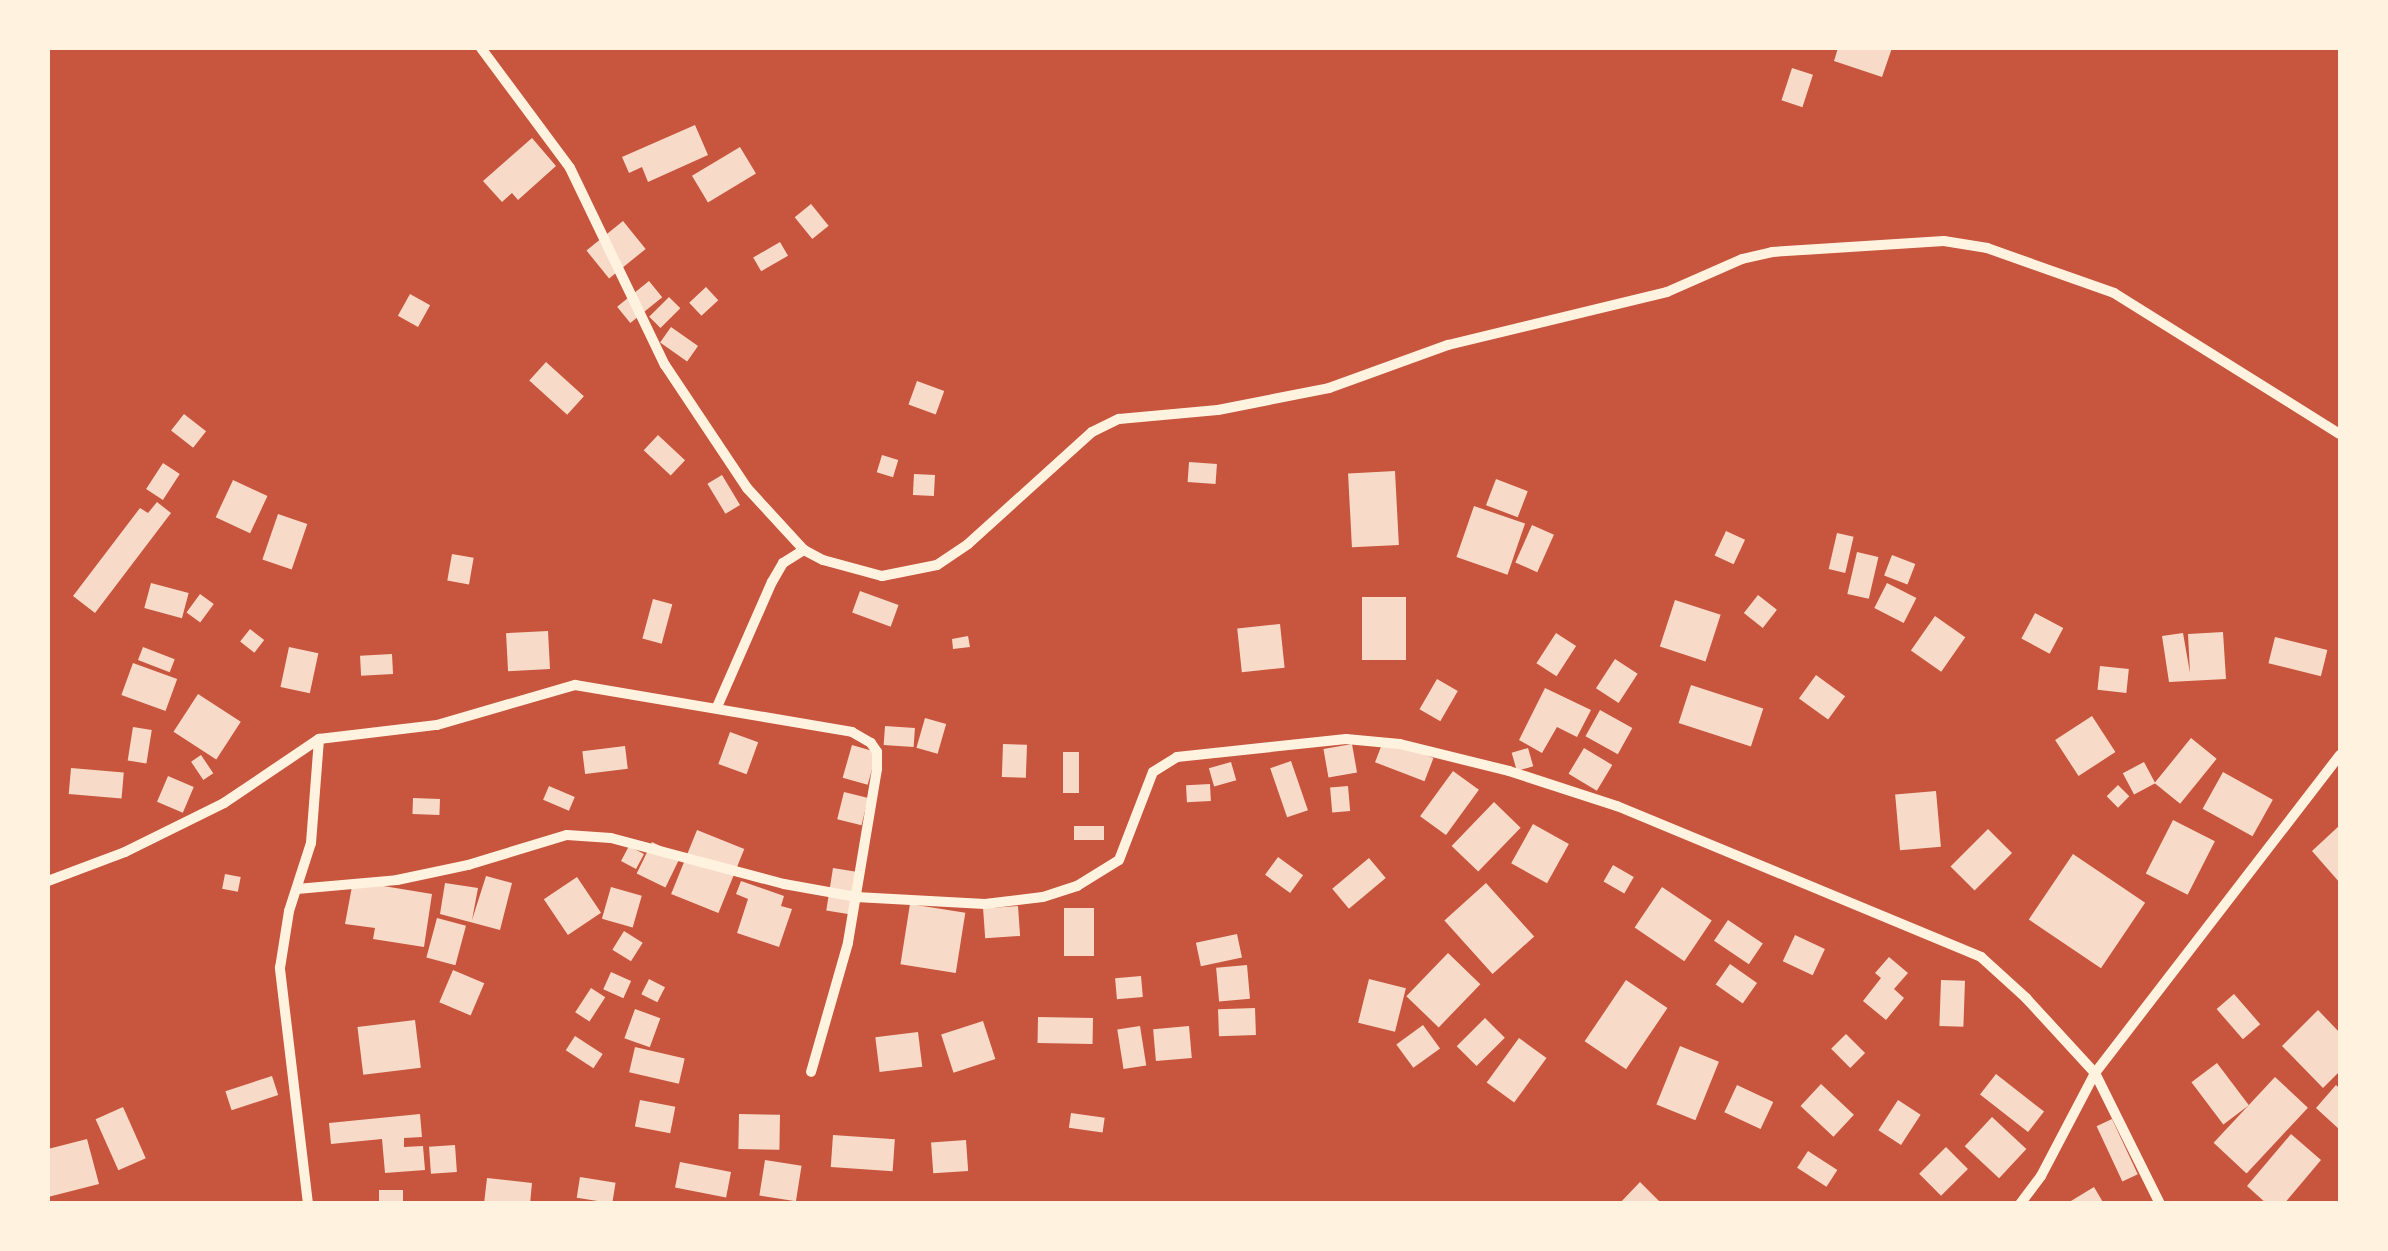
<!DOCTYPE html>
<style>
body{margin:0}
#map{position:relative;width:2388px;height:1251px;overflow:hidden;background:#c8553d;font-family:Manrope,sans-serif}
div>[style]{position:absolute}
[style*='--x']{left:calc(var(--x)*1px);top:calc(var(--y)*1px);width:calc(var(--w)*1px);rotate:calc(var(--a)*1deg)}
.building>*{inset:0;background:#f7dbc8;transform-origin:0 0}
.minor>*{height:10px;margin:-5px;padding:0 5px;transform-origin:5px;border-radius:5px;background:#fff3e0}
span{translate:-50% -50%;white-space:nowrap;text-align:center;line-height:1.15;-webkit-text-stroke:8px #fff3e0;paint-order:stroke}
.frame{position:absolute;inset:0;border:50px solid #fff3e0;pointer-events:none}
</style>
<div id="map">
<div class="building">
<i style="clip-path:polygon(1838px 48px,1892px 48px,1882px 77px,1834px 61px)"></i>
<i style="left:1792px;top:68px;width:22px;height:34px;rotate:18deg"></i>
<i style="clip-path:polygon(695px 125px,708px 155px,648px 182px,642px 167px,629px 173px,622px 157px)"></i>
<i style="clip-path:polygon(532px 138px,556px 166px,518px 200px,512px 193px,502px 202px,483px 181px)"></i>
<i style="left:740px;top:147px;width:31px;height:56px;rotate:59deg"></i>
<i style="left:811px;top:204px;width:28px;height:21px;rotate:51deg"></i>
<i style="left:623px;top:221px;width:36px;height:47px;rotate:51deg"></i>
<i style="left:780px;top:242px;width:16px;height:31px;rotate:60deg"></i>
<i style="left:649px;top:281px;width:21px;height:41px;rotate:51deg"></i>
<i style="left:706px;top:287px;width:18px;height:23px;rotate:47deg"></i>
<i style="left:410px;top:294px;width:23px;height:25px;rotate:29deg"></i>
<i style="left:669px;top:297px;width:16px;height:28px;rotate:45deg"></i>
<i style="left:671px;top:327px;width:33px;height:19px;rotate:35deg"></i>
<i style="left:546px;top:362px;width:51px;height:25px;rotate:42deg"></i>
<i style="left:917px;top:381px;width:29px;height:25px;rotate:20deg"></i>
<i style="left:184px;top:414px;width:28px;height:21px;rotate:38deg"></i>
<i style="left:658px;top:435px;width:37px;height:21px;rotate:43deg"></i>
<i style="left:882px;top:455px;width:17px;height:18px;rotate:17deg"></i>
<i style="left:1189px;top:462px;width:28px;height:20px;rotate:4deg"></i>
<i style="left:163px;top:463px;width:20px;height:31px;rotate:33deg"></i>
<i style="left:1395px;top:471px;width:74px;height:47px;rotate:87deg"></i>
<i style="left:914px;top:474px;width:21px;height:21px;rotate:3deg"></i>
<i style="left:722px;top:475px;width:35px;height:17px;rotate:59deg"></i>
<i style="left:1496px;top:479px;width:34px;height:28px;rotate:21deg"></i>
<i style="left:233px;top:480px;width:38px;height:41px;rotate:25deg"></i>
<i style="clip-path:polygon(157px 502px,171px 513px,95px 613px,73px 596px,140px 508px,148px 513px)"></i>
<i style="left:1474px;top:506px;width:54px;height:54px;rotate:19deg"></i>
<i style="left:278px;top:514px;width:31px;height:48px;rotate:19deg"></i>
<i style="left:1532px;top:525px;width:24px;height:41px;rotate:24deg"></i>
<i style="left:1726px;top:531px;width:21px;height:27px;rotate:25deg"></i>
<i style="left:1837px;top:533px;width:17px;height:37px;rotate:13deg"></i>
<i style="left:1857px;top:552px;width:22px;height:43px;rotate:13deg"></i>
<i style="left:452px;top:554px;width:22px;height:27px;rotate:10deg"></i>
<i style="left:1892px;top:555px;width:25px;height:22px;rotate:21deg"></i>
<i style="left:151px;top:583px;width:39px;height:26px;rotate:15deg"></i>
<i style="left:1887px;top:583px;width:33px;height:28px;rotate:27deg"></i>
<i style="left:860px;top:591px;width:41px;height:23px;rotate:20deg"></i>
<i style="left:200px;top:594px;width:17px;height:23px;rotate:36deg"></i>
<i style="left:1758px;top:595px;width:24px;height:23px;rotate:38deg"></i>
<i style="left:1362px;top:597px;width:44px;height:63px"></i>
<i style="left:653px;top:599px;width:20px;height:41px;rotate:15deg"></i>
<i style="left:1675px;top:600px;width:48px;height:49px;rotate:18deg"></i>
<i style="left:2035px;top:613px;width:32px;height:29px;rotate:28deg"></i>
<i style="left:1935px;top:616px;width:37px;height:42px;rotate:35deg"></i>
<i style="left:1280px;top:624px;width:44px;height:43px;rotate:84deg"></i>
<i style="left:250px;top:629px;width:18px;height:16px;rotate:38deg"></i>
<i style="left:548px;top:631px;width:38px;height:42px;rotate:87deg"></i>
<i style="clip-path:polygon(2223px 632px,2226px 679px,2169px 682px,2162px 636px,2183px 633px,2190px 673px,2188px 634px)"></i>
<i style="left:1556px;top:633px;width:24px;height:36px;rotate:33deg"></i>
<i style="clip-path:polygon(968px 636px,970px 647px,953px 649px,952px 639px)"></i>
<i style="left:2275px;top:637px;width:54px;height:27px;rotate:14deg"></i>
<i style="left:143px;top:647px;width:34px;height:14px;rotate:21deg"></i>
<i style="left:289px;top:647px;width:30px;height:41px;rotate:12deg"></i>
<i style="left:392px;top:654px;width:20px;height:32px;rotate:87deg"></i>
<i style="left:1615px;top:659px;width:27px;height:35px;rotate:33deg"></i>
<i style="left:133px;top:663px;width:47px;height:34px;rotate:20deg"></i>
<i style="left:2100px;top:666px;width:29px;height:24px;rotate:6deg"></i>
<i style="left:1816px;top:675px;width:36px;height:29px;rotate:36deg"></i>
<i style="left:1437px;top:679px;width:24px;height:35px;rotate:30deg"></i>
<i style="left:1691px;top:685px;width:76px;height:40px;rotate:18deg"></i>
<i style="clip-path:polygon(1545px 688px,1591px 710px,1577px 737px,1557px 727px,1542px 753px,1519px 740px)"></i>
<i style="left:198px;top:694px;width:51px;height:45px;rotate:33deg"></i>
<i style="left:1600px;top:710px;width:37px;height:30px;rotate:29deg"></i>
<i style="left:2092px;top:716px;width:43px;height:44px;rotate:57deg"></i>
<i style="left:925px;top:718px;width:22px;height:31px;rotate:16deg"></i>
<i style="left:885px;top:726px;width:30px;height:19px;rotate:4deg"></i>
<i style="left:133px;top:727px;width:19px;height:34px;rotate:9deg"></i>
<i style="left:730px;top:732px;width:30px;height:34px;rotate:20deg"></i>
<i style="left:2191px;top:738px;width:33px;height:58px;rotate:39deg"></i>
<i style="left:1384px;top:739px;width:53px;height:25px;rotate:21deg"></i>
<i style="left:1003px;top:744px;width:24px;height:33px;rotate:2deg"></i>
<i style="left:1352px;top:744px;width:29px;height:29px;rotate:80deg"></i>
<i style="left:852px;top:745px;width:26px;height:34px;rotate:16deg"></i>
<i style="left:625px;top:746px;width:23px;height:43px;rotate:83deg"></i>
<i style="left:1528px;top:748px;width:19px;height:17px;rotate:74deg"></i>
<i style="left:1584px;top:748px;width:33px;height:30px;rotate:31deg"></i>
<i style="left:1063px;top:752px;width:16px;height:41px"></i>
<i style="left:201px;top:755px;width:22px;height:12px;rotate:56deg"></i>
<i style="left:1291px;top:761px;width:52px;height:22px;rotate:71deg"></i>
<i style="left:1231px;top:762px;width:19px;height:23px;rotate:74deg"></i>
<i style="left:2144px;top:762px;width:24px;height:24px;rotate:62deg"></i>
<i style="left:71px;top:768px;width:53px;height:26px;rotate:5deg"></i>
<i style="left:1453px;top:771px;width:32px;height:56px;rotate:36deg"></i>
<i style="left:2223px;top:772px;width:57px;height:42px;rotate:29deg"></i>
<i style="left:168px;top:776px;width:28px;height:28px;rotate:23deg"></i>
<i style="left:1210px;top:784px;width:17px;height:24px;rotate:87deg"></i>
<i style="left:2118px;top:785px;width:16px;height:16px;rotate:45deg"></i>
<i style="left:549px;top:786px;width:28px;height:15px;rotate:23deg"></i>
<i style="left:1348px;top:786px;width:25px;height:18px;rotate:85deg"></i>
<i style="left:1936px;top:791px;width:56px;height:41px;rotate:85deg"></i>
<i style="left:844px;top:792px;width:25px;height:28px;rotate:14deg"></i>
<i style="left:413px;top:798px;width:27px;height:16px;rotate:2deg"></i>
<i style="left:1494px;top:802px;width:37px;height:61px;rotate:44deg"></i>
<i style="left:2173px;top:820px;width:47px;height:60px;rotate:27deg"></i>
<i style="left:1533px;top:824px;width:41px;height:45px;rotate:29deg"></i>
<i style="clip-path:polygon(2340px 825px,2340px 883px,2312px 851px)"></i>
<i style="left:1074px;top:826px;width:30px;height:14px"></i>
<i style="left:1988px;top:829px;width:34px;height:53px;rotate:45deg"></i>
<i style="left:697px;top:830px;width:51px;height:69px;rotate:22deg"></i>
<i style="left:652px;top:842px;width:32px;height:35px;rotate:26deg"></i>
<i style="left:629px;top:846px;width:17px;height:17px;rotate:28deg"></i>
<i style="left:2073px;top:854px;width:87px;height:79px;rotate:34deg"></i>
<i style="left:1278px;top:857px;width:31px;height:22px;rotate:36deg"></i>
<i style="left:1369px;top:858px;width:26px;height:48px;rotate:50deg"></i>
<i style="left:1613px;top:865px;width:24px;height:19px;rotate:30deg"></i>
<i style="left:833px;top:868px;width:25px;height:43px;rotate:9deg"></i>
<i style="left:225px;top:874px;width:16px;height:15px;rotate:11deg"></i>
<i style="clip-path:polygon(486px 876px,512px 883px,500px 930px,440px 914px,445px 883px,478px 888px,472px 920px)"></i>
<i style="left:577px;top:877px;width:43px;height:40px;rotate:56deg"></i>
<i style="clip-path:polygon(353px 881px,432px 894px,424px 947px,373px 939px,375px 928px,345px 924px)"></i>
<i style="clip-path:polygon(741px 881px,784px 896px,781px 906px,792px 909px,779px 947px,737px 933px,748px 899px,736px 894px)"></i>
<i style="left:1486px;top:883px;width:72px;height:56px;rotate:48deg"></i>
<i style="left:611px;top:887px;width:32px;height:33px;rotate:16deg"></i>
<i style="left:1662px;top:887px;width:60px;height:49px;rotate:34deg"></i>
<i style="left:910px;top:904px;width:56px;height:61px;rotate:9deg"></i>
<i style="left:1018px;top:906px;width:30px;height:35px;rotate:86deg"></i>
<i style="left:1064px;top:908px;width:30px;height:48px"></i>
<i style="left:437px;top:918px;width:30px;height:41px;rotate:15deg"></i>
<i style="left:1728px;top:920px;width:42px;height:25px;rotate:34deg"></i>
<i style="left:624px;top:931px;width:22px;height:22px;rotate:32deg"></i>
<i style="left:1237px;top:934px;width:24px;height:42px;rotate:78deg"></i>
<i style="left:1795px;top:935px;width:33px;height:29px;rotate:25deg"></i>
<i style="left:1448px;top:953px;width:45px;height:60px;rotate:44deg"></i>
<i style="clip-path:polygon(1889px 957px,1908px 973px,1894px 989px,1904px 998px,1886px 1020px,1863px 1001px,1881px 978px,1875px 973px)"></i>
<i style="left:1730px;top:964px;width:33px;height:25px;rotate:35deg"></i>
<i style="left:1247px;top:965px;width:34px;height:31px;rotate:85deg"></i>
<i style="left:453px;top:970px;width:34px;height:35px;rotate:23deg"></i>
<i style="left:611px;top:972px;width:22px;height:19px;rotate:24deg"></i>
<i style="left:1141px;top:976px;width:21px;height:26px;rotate:85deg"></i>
<i style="left:649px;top:979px;width:18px;height:17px;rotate:27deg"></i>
<i style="left:1369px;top:979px;width:38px;height:45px;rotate:14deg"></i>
<i style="left:1626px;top:980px;width:50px;height:74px;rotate:34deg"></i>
<i style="left:1941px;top:980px;width:24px;height:46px;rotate:2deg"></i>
<i style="left:591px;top:988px;width:17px;height:29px;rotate:33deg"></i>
<i style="left:2234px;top:994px;width:40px;height:23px;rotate:49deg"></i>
<i style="left:1255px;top:1008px;width:27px;height:37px;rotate:88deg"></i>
<i style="left:635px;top:1009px;width:27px;height:31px;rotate:20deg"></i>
<i style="clip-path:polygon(2318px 1010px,2340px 1033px,2340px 1071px,2323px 1088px,2282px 1046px)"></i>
<i style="left:1038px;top:1017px;width:55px;height:26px;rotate:1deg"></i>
<i style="left:1485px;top:1018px;width:28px;height:40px;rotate:45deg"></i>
<i style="left:415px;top:1020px;width:48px;height:58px;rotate:83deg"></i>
<i style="left:983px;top:1021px;width:40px;height:44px;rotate:72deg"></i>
<i style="left:1423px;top:1025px;width:29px;height:33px;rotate:54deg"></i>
<i style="left:1140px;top:1026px;width:40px;height:23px;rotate:81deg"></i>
<i style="left:1189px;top:1026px;width:32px;height:36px;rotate:85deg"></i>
<i style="left:918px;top:1032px;width:35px;height:43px;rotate:83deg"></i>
<i style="left:1846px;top:1034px;width:27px;height:21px;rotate:45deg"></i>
<i style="left:575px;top:1036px;width:33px;height:17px;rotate:33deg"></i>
<i style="left:1519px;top:1038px;width:34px;height:55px;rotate:36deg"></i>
<i style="left:1680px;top:1046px;width:42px;height:63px;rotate:22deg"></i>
<i style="left:635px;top:1047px;width:51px;height:26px;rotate:13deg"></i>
<i style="left:2217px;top:1063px;width:53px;height:32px;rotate:53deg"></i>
<i style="left:1996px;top:1074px;width:61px;height:26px;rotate:38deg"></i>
<i style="left:272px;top:1076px;width:20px;height:49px;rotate:72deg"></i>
<i style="left:2275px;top:1077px;width:45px;height:90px;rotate:43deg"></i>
<i style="left:1821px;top:1084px;width:45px;height:30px;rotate:43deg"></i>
<i style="left:1737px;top:1085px;width:40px;height:30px;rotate:25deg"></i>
<i style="clip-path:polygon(2336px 1085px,2340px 1089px,2340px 1130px,2316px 1108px)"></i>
<i style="left:640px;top:1100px;width:36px;height:27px;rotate:11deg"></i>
<i style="left:1898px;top:1100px;width:27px;height:36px;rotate:33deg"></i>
<i style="left:123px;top:1107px;width:56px;height:30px;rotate:66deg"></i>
<i style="left:1071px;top:1113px;width:34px;height:15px;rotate:8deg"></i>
<i style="clip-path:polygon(420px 1114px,422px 1137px,404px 1138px,404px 1147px,423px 1146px,425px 1170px,385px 1173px,382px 1139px,331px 1144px,329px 1123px)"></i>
<i style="left:739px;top:1114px;width:41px;height:35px;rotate:1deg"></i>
<i style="left:1992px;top:1117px;width:47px;height:40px;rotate:43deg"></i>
<i style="left:2112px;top:1119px;width:61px;height:17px;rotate:65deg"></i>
<i style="clip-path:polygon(2291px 1134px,2321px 1160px,2284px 1204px,2267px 1204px,2247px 1186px)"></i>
<i style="left:833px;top:1135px;width:62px;height:32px;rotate:4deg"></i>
<i style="clip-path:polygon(87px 1139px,99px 1184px,48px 1197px,48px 1149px)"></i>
<i style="left:966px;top:1140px;width:31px;height:35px;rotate:86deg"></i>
<i style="left:455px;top:1145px;width:27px;height:26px;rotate:86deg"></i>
<i style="left:1946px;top:1147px;width:31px;height:38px;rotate:45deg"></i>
<i style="left:1808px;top:1151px;width:35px;height:20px;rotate:33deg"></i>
<i style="left:765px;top:1160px;width:37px;height:36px;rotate:9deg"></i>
<i style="left:680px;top:1162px;width:52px;height:26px;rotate:11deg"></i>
<i style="left:580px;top:1177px;width:36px;height:21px;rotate:9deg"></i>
<i style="clip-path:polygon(487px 1178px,532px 1183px,530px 1204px,484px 1204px)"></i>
<i style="clip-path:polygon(1640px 1182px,1662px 1204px,1619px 1204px)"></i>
<i style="clip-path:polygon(2094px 1187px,2104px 1204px,2066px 1204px)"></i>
<i style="left:379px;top:1190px;width:24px;height:14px"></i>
</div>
<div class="minor">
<i style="--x:481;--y:48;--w:149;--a:53.4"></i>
<i style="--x:570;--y:168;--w:219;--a:64.3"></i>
<i style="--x:665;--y:365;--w:148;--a:56.3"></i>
<i style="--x:747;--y:488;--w:84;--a:47.4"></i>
<i style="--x:804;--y:550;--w:21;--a:28"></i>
<i style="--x:823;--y:560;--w:61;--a:15.2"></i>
<i style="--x:882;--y:576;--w:56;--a:-11.3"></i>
<i style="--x:937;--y:565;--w:37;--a:-34"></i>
<i style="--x:968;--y:544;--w:167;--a:-42.1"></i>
<i style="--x:1092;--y:432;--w:30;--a:-26"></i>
<i style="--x:1119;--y:419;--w:99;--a:-5.2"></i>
<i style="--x:1218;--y:410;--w:113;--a:-11.2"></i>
<i style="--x:1329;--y:388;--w:127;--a:-19.9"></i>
<i style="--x:1448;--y:345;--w:225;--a:-13.6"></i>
<i style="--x:1667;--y:292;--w:82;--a:-23.7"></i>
<i style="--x:1742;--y:259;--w:31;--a:-13"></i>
<i style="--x:1772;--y:252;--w:172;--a:-3.7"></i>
<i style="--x:1944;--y:241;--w:44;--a:9.2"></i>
<i style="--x:1987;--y:248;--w:135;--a:19.5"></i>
<i style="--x:2114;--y:293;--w:266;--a:32"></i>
<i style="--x:717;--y:707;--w:137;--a:-66.3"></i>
<i style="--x:772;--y:582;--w:22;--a:-60"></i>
<i style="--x:783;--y:563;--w:25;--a:-32"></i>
<i style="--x:48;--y:881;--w:82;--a:-20.6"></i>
<i style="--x:125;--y:852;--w:110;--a:-26.3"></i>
<i style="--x:224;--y:803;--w:115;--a:-34"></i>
<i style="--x:319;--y:739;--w:119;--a:-6.8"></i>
<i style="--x:437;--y:725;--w:144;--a:-16.2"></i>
<i style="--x:575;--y:685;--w:281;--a:9.6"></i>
<i style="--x:852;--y:732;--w:22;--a:30"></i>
<i style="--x:871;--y:743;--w:11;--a:56"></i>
<i style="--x:877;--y:752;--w:17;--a:90"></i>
<i style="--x:877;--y:769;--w:176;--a:99.5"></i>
<i style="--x:848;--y:943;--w:134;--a:106"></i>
<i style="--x:297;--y:889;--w:100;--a:-5.1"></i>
<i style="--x:397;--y:880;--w:73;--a:-11.9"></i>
<i style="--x:468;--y:865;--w:103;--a:-16.9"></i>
<i style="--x:567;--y:835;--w:44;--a:3.9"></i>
<i style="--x:611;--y:838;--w:179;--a:14.9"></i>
<i style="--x:784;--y:884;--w:73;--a:10.2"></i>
<i style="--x:856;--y:897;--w:129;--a:3.1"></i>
<i style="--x:985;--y:904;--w:58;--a:-6.9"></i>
<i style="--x:1043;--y:897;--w:36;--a:-18"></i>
<i style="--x:1077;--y:886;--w:49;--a:-31.8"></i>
<i style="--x:1119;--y:860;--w:94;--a:-68.9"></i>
<i style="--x:1153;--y:772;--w:28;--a:-32"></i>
<i style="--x:1177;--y:757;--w:170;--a:-6.1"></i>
<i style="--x:1346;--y:739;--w:54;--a:5.3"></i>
<i style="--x:1400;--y:744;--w:112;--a:13.9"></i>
<i style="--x:1509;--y:771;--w:114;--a:18"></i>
<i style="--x:1617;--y:806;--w:394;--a:22.5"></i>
<i style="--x:1981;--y:957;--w:61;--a:42.3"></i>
<i style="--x:2026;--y:998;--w:102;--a:47.4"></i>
<i style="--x:2095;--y:1073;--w:146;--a:63.6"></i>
<i style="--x:308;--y:1204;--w:238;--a:-96.8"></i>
<i style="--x:280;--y:968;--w:58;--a:-81"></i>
<i style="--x:289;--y:911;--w:71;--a:-72.1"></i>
<i style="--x:311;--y:843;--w:104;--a:-85.6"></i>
<i style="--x:2020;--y:1204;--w:35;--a:-53"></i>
<i style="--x:2041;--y:1176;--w:116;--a:-62.3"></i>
<i style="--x:2095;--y:1073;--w:401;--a:-52.4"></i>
</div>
<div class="frame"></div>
</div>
